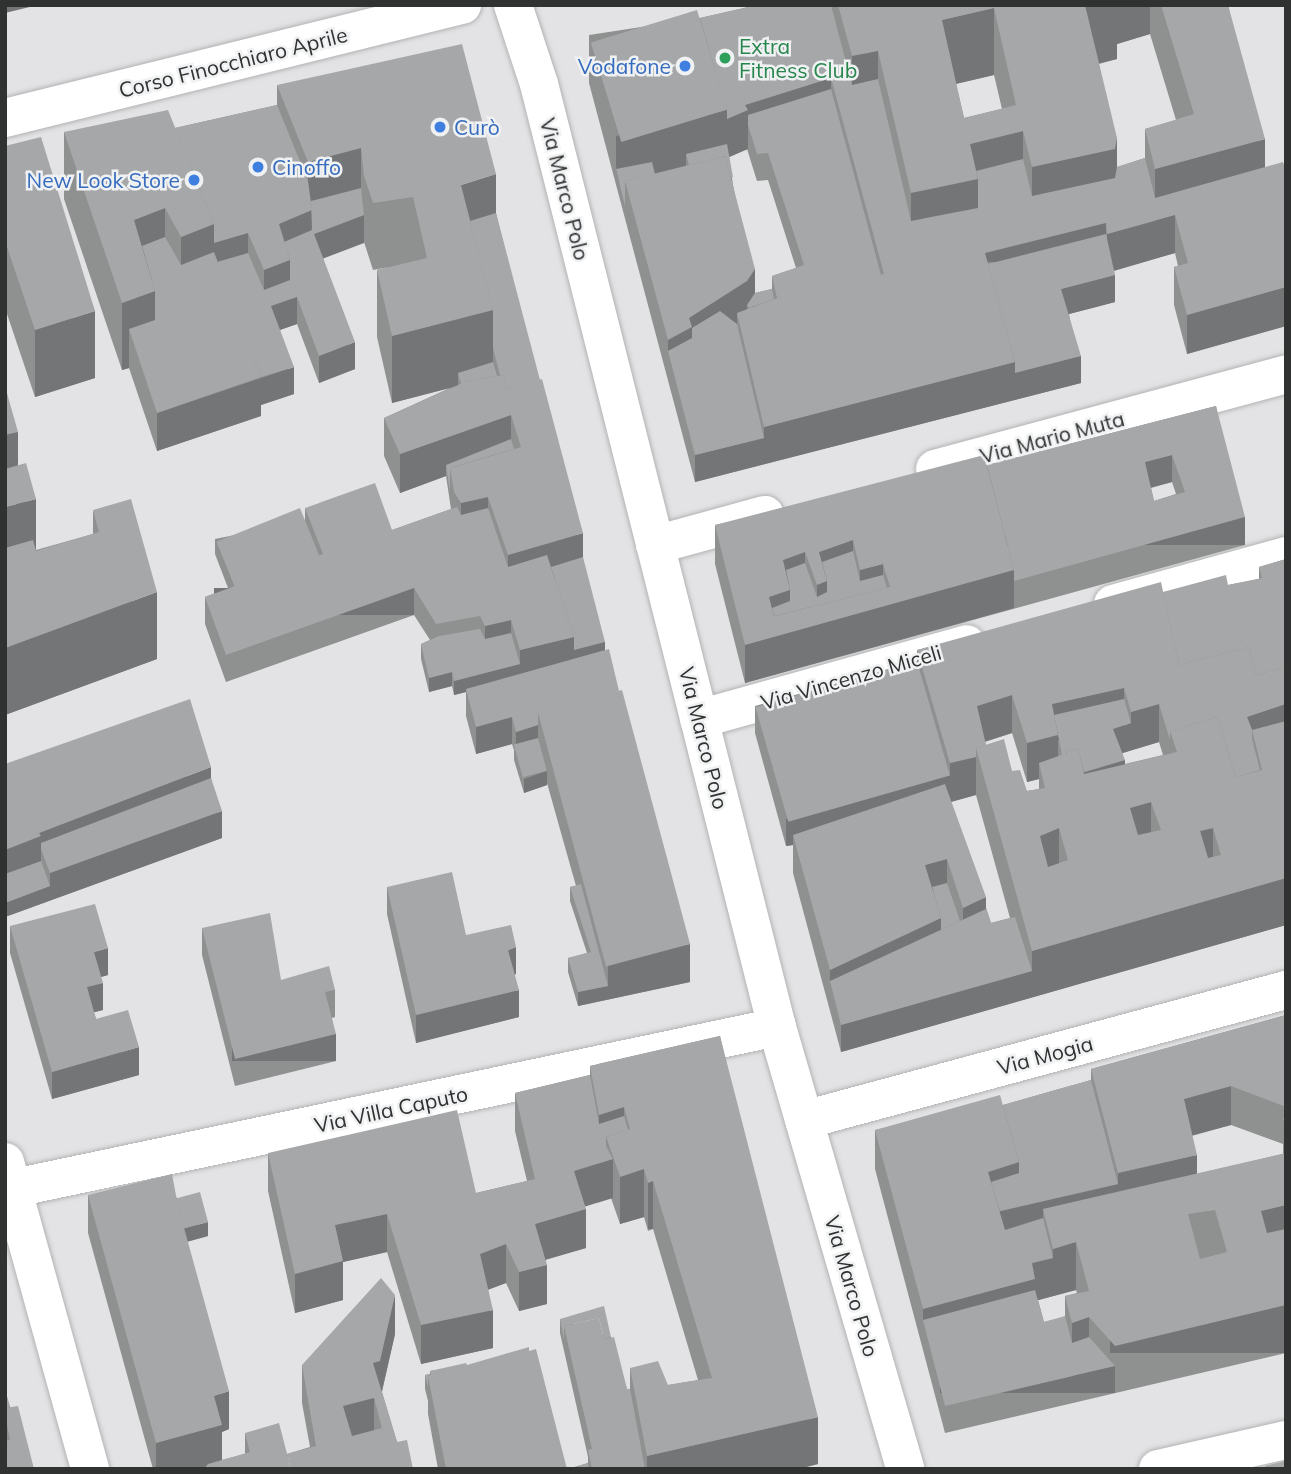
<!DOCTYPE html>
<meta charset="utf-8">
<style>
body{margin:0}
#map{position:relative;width:1291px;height:1474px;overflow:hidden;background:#e3e3e5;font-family:Mulish,sans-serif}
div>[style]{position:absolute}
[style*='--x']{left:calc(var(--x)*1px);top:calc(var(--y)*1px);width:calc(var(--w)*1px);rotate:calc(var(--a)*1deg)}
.roads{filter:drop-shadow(0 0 2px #b2b3b4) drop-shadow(0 0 2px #b2b3b4)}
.street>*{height:38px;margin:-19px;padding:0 19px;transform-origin:19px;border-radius:19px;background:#fff}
.secondary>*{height:38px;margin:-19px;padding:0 19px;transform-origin:19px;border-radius:19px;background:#fff}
.wall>*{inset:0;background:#8f9090}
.shaded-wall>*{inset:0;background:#747576;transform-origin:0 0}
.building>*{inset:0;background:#a6a7a8;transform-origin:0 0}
.dots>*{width:19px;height:19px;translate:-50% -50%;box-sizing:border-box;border:4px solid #f0f1f2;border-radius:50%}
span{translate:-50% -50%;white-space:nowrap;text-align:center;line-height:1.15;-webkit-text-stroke:5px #f0f1f2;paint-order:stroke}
.leisure-label{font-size:21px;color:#27864d}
.left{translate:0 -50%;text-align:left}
.street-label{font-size:21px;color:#303131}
.shop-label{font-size:21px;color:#366cbe}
.right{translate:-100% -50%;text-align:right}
.frame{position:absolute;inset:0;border:7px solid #303131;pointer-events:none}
</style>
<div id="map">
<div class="roads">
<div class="street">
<i style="--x:513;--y:5;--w:83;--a:71.8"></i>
<i style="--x:539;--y:84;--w:973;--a:75.84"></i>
<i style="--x:777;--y:1027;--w:460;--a:73.8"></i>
<i style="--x:935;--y:469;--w:364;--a:-15.1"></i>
<i style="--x:655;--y:545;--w:114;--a:-15.3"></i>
<i style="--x:1113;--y:604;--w:180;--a:-15.5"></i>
<i style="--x:699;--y:719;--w:278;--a:-15.6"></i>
<i style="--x:804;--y:1120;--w:499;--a:-15.1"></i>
<i style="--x:5;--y:1162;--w:319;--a:74.5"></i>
<i style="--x:5;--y:1190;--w:789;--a:-11.92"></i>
<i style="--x:1158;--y:1469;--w:131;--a:-12.8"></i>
</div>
<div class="secondary">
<i style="--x:5;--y:118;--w:471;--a:-13.9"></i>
</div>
</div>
<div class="wall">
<i style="clip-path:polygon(evenodd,757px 5px,1228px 5px,1265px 167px,1286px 171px,1286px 326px,1187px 354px,1174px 305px,1174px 267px,1178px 266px,1175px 253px,1114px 270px,1115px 302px,1069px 314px,1081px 383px,695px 482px,589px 83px,589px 35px,700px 18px,757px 5px,1150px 34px,1176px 120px,1145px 129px,1145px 158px,1117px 167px,1099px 64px,1117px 59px,1117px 44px,1150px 34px,757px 5px,994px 75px,1002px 109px,964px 118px,956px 84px,994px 75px,757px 5px,747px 149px,757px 181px,768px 180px,796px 268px,772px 276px,772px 289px,755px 293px,733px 185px,729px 157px,747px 149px)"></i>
<i style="clip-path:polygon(277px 85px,496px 213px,605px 650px,690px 982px,578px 1006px,568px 972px,568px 958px,587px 953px,570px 901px,570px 887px,576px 886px,547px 783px,547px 785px,524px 793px,514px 760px,514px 750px,512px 744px,476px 754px,466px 716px,466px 692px,454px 695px,452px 686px,429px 692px,421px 659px,421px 644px,430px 640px,414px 615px,226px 682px,205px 624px,205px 597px,228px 588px,215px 554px,215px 539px,305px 521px,305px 508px,392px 530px,451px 509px,446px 476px,400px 493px,384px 456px,384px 418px,452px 387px,392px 403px,377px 337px,377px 270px,389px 267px,373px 270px,364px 242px,323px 258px,355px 369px,319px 383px,297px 324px,280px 330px,294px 394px,261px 405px,261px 416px,157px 451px,129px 368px,122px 370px,64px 199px,64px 132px,175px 128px,277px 105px)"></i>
<i style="clip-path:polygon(5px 146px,95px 378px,35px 397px,5px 308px)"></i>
<i style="clip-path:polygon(evenodd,1216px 406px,1245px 545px,745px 683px,715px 564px,715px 525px,987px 465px,1216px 406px,1172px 482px,1176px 494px,1154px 501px,1151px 488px,1172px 482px)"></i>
<i style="clip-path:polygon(18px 465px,36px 550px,93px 534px,93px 510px,157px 659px,5px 715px)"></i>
<i style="clip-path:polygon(evenodd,1286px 559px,1286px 925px,841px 1052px,793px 873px,793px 845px,786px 846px,755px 733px,755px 706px,917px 661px,917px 650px,1163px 592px,1228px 585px,1259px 579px,1259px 567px,1286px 559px,1012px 733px,1027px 782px,1039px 779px,1039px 789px,1027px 791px,1012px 771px,986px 745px,985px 742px,1012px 733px,1286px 559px,1159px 742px,1163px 755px,1125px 764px,1122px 753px,1159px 742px,1286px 559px,976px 795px,1010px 918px,991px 923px,951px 802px,976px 795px)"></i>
<i style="clip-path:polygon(5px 764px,211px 778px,222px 838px,5px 917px)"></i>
<i style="clip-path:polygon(387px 887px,466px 935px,516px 974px,514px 975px,519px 1017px,416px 1043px,387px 914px)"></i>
<i style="clip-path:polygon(10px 926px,108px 975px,101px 977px,103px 1010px,94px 1012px,96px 1019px,139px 1075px,52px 1099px,10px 953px)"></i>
<i style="clip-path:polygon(202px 928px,281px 980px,335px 990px,335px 1017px,332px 1018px,336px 1061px,235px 1086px,202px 955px)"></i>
<i style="clip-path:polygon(evenodd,1286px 1015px,1286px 1353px,945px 1433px,875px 1169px,875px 1130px,1003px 1105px,1091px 1080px,1091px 1069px,1286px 1015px,1231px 1125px,1283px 1144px,1283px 1154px,1197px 1174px,1192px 1135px,1231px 1125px,1286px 1015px,1076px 1290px,1077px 1293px,1065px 1296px,1065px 1317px,1044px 1322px,1038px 1300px,1076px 1290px)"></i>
<i style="clip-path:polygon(720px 1036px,818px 1464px,798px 1469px,568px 1469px,588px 1463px,588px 1457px,560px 1333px,560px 1319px,611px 1337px,627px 1389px,630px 1389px,630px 1368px,668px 1385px,698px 1380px,653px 1229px,648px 1231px,644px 1217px,620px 1224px,611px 1198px,585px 1206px,586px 1248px,546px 1259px,547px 1304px,519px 1311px,506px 1283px,488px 1289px,493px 1348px,421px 1364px,387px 1252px,343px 1262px,343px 1300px,295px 1313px,268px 1191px,268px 1153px,476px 1193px,527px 1181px,515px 1131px,515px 1093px,590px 1075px,590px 1066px)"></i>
<i style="clip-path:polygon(88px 1195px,176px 1197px,208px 1236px,187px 1242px,229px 1429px,222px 1432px,222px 1460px,245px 1454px,245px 1433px,287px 1454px,310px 1447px,302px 1403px,302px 1365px,395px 1334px,382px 1392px,397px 1442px,202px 1469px,153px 1469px,88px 1233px)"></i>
<i style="clip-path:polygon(467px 1365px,567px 1469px,438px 1469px,428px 1414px,428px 1401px,425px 1389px,425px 1375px,430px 1374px,430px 1371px)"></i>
<i style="clip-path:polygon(5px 1390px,10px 1407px,34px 1469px,5px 1469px)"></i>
</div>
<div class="shaded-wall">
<i style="clip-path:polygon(5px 5px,38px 5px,5px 13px)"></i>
<i style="clip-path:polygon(1084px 5px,1150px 5px,1150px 34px,1117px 44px,1117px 59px,1084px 67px)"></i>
<i style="clip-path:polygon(994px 8px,994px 75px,942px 87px,942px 20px)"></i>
<i style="left:878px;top:51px;width:67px;height:26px;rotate:90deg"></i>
<i style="clip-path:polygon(831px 78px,831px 117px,748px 125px,748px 149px,727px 158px,727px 119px,745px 105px)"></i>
<i style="clip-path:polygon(727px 110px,727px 158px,686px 154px,686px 167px,619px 182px,616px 169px,616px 136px)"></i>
<i style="clip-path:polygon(1023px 131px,1023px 198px,911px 260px,911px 193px,970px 144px)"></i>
<i style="clip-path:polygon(1117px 138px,1117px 205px,1032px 234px,1032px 167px)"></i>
<i style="clip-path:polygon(1265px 139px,1265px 206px,1175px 215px,1175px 253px,1107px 273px,1107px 234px,1155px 221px,1155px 169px)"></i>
<i style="clip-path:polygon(361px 148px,361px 215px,312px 228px,297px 297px,297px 324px,271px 333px,264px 317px,264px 270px,279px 224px,308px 202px,308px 162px)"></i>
<i style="clip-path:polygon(496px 174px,496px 241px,461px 224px,461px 185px)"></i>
<i style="clip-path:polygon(165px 208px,165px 275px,144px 283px,134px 220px)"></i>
<i style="clip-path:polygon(364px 215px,364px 243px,314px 262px,314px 234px)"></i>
<i style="left:1106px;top:223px;width:39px;height:125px;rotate:90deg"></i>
<i style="clip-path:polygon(214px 224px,248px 233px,248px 280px,181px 304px,181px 237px)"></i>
<i style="clip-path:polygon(755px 269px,755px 307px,747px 305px,747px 319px,737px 313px,737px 326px,668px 351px,668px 340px,689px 318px)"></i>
<i style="clip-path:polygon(1115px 275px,1115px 302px,1061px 316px,1061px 289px)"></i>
<i style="clip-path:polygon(1286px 287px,1286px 326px,1187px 354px,1187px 315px)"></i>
<i style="clip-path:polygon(155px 291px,155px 358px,129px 329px,129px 368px,122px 370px,122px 303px)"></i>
<i style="clip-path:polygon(493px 310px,493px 377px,458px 373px,458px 386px,392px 403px,392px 336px)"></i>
<i style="clip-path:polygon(95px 311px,95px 378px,35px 397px,35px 330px)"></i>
<i style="clip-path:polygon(355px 342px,355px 369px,319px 383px,319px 356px)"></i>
<i style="clip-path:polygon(1081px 356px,1081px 383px,695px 482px,695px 455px,764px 438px,764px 427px,1015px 362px)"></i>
<i style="clip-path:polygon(294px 367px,294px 394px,261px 405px,261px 416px,157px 451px,157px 413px)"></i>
<i style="clip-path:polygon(511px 415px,511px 453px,450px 468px,446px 465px,446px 476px,400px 493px,400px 454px)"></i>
<i style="left:18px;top:432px;width:67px;height:13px;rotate:90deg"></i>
<i style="clip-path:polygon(1172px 455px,1172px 482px,1145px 489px,1145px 462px)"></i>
<i style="clip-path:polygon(488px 497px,488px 535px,461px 542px,461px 503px)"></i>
<i style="clip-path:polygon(36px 499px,36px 565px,5px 574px,5px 507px)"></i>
<i style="left:1245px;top:517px;width:28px;height:240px;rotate:90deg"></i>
<i style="clip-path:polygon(583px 533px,583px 571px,508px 594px,508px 555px)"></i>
<i style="clip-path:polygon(853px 540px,853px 578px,860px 606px,860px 570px,883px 564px,883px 600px,1014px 570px,1014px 608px,745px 683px,745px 645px,769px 597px,783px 560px,805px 552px,805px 590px,817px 616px,817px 585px,819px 552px)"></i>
<i style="left:414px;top:588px;width:27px;height:200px;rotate:90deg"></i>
<i style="clip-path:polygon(157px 592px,157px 659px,5px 715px,5px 648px)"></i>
<i style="clip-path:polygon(511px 620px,511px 648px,485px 653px,485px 626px)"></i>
<i style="clip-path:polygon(574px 637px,605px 642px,605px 656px,466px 689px,466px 692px,454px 695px,454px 681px,520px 664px,520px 650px)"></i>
<i style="clip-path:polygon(452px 672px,452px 686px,429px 692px,429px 678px)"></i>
<i style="clip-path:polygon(1286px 678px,1286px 743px,1252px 730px,1247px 717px)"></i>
<i style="clip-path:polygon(1124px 688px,1124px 726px,1131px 723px,1131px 712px,1159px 704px,1159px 742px,1113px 756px,1058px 740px,1058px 774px,1039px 763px,1039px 779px,1027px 782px,1027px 743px,1052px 704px)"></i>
<i style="clip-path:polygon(1012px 695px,1012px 733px,977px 744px,977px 706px)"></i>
<i style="clip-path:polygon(512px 717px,512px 744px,476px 754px,476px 727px)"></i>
<i style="clip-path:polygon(538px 725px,538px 753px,516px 753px,516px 732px)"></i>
<i style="clip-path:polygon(976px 757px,976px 795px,796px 844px,793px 835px,793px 845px,786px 846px,786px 819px,950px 775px,950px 763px)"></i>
<i style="clip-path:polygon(1125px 760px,1125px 787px,1079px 774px)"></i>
<i style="clip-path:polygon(211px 767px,211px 805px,41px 849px,41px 875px,5px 888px,5px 850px,39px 833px)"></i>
<i style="clip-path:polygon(547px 771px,547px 785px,524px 793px,524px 779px)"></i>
<i style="clip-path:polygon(1151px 802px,1151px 849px,1130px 856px,1130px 808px)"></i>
<i style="clip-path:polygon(222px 811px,222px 838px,5px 917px,5px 903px,50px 886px,50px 873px)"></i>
<i style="clip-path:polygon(1059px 828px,1059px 876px,1040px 883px,1040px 836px)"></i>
<i style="clip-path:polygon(1213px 828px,1213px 876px,1200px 831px)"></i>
<i style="clip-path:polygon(947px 859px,947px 898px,925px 889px,925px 865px)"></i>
<i style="clip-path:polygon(1286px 878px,1286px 925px,841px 1052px,841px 1025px,1032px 971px,1032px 951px)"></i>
<i style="clip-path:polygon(986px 897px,986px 936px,830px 981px,830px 970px,941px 918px,963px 932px,963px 908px)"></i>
<i style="clip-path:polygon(690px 944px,690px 982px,578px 1006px,578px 992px,608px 986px,608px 961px)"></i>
<i style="clip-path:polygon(516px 947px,516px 974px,508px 977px,508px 950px)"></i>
<i style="clip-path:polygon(108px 948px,108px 975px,94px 979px,94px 952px)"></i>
<i style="clip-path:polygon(103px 983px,103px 1010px,87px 1014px,87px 987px)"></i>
<i style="clip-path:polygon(519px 990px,519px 1017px,416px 1043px,416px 1015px)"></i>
<i style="left:336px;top:1034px;width:27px;height:104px;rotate:90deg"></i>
<i style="clip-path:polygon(139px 1047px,139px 1075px,52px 1099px,52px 1072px)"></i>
<i style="clip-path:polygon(1231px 1086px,1231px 1125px,1184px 1138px,1184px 1099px)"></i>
<i style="clip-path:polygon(624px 1107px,624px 1140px,644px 1169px,644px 1217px,620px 1224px,620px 1177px,606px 1137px,599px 1162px,599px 1115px)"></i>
<i style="clip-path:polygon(1197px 1155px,1197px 1193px,1043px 1209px,1043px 1228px,997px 1239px,997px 1212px,1118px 1184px,1118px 1173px)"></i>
<i style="clip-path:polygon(613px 1159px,613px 1198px,574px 1210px,574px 1171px)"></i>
<i style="clip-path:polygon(1019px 1162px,1019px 1200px,988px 1183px,988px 1172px)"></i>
<i style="left:653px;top:1181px;width:48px;height:5px;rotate:90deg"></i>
<i style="clip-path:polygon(1286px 1205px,1286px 1252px,1261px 1259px,1261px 1211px)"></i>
<i style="clip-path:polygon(586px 1209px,586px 1248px,535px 1263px,535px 1224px)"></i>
<i style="clip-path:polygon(387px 1214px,387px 1252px,343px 1262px,343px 1300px,295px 1313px,295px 1274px,335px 1225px)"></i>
<i style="clip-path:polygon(208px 1222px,208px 1236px,178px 1244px,178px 1230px)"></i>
<i style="clip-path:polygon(1076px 1242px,1076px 1290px,1035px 1301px,923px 1320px,923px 1309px,1032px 1263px,1053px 1258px,1053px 1249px)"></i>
<i style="clip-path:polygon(506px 1244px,506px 1283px,480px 1293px,480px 1254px)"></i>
<i style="clip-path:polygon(547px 1265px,547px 1304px,519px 1311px,519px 1272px)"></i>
<i style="clip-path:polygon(395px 1295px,395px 1334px,380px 1399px,374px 1401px,374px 1437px,343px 1444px,343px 1406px,373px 1363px)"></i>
<i style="left:1286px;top:1305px;width:48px;height:176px;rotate:90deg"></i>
<i style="clip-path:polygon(493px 1310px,493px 1348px,421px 1364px,421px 1325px)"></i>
<i style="clip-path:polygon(1089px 1317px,1089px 1365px,1072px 1370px,1072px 1323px)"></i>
<i style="left:1115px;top:1366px;width:27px;height:175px;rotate:90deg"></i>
<i style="clip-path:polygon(229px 1391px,229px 1429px,222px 1432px,222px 1463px,202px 1469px,156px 1469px,156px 1443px,214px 1396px)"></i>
<i style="clip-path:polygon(818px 1417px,818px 1464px,798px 1469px,647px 1469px,647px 1456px)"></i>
</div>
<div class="building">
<i style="clip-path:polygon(757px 5px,831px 5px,852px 85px,878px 79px,911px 221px,978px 208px,978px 179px,976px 171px,1023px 159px,1032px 196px,1115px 178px,1117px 167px,1145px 158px,1155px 198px,1283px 162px,1286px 171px,1286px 287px,1187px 315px,1174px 267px,1188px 263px,1175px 215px,1107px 234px,1106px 223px,985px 253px,1015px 362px,764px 427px,737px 313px,780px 297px,884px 274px,831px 78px,745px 105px,748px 110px,727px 119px,727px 110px,700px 18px)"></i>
<i style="clip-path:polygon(evenodd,838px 5px,1085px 5px,1117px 138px,1115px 149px,1032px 167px,1023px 131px,970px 144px,978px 179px,911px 193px,878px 51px,852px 56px,838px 5px,994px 8px,1016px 105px,964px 118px,942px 20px,994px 8px)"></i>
<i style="clip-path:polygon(1161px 5px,1228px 5px,1265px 139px,1155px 169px,1145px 129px,1194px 114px)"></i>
<i style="left:697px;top:10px;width:104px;height:111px;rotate:73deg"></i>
<i style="clip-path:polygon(462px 44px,496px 174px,461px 185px,493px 310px,392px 336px,377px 270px,427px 258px,413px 197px,373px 203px,364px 176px,361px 148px,308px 162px,277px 85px)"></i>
<i style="clip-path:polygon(831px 89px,881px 275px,777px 298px,772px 276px,804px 265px,768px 153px,757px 154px,748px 125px,748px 115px)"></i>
<i style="clip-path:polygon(277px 105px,308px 181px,312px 210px,279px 224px,290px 260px,264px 270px,248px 233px,214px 243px,214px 224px,175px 128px)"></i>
<i style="clip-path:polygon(168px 110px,214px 224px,181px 237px,165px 208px,134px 220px,155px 291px,122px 303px,64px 132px)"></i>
<i style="clip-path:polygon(41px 137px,95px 311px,35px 330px,5px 241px,5px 146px)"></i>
<i style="clip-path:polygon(727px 144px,733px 177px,731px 178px,725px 156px,689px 165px,686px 154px)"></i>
<i style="clip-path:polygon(725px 156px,755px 269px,747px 281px,689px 318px,692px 327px,668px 340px,625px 181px)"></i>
<i style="clip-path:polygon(652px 162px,655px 174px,625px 181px,625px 206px,616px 169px)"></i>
<i style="clip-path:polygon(361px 188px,364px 215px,314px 234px,355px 342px,319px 356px,297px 297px,271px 306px,294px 367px,261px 377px,217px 262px,248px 253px,264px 290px,290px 280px,290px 260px,284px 242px,312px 230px,311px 201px)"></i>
<i style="clip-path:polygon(496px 213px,540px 380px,507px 389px,503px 375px,500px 375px,493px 348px,493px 310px,470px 221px)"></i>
<i style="clip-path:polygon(1106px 234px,1115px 275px,1061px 289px,1081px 356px,1015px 373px,1015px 362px,988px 264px)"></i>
<i style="clip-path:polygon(165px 237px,181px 265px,214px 252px,261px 377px,157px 413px,129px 329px,155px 320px,155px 291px,142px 246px)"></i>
<i style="clip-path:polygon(772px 289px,774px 299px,749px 308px,747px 305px,755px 293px)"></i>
<i style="clip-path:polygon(720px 311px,737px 324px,764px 438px,695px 455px,668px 351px,692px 338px,692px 328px)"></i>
<i style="clip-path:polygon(493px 362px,497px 376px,467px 381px,461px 384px,458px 373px)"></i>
<i style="clip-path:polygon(503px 375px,507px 389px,542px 379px,583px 533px,508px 555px,488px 497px,461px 503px,454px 492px,450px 468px,521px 447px,511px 415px,400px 454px,384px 418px,467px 381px)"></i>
<i style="clip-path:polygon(5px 386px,18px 432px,5px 435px)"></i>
<i style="clip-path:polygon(evenodd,1216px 406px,1245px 517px,1014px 581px,1014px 570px,987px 465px,1216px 406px,1172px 455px,1185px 492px,1154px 501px,1145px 462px,1172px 455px)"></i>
<i style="clip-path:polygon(511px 439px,514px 449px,450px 468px,450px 492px,446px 465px)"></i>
<i style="clip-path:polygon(evenodd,984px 455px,1014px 570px,745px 645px,715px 525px,984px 455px,853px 540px,860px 570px,883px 564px,890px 587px,774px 616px,769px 597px,790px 590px,783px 560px,805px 552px,817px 585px,827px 581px,819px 552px,853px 540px)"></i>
<i style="clip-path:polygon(26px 463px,36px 499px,5px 507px,5px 469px)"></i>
<i style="clip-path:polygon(375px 483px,392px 530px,457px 507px,461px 515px,488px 508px,508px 567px,547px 555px,574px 637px,520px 650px,511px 620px,485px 626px,480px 616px,436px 624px,414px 588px,226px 655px,205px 597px,323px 554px,305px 508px)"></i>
<i style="clip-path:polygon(131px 499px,157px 592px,5px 648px,5px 548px,33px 540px,36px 551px,99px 532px,93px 510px)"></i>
<i style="left:300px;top:508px;width:51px;height:90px;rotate:68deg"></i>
<i style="clip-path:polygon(853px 551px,860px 581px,883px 575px,887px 588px,774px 616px,772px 608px,790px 601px,790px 590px,786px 570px,805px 563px,817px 597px,827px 592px,827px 581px,822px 562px)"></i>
<i style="clip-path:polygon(583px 557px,605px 642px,574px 650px,574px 637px,551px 567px)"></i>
<i style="clip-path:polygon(1286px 559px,1286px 667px,1256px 675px,1249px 647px,1179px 665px,1163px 592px,1226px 575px,1228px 585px,1262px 578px,1259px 567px)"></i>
<i style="clip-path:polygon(1161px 582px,1179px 665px,1249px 647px,1256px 675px,1286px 667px,1286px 704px,1247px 717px,1252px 730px,1252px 739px,1260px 770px,1236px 777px,1217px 717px,1170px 731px,1170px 740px,1159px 704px,1131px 712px,1124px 688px,1052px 704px,1058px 735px,1027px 743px,1012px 695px,977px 706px,986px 745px,976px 748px,976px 757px,950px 763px,917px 650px)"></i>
<i style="clip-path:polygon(480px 629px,485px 639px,511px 633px,520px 664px,454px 681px,452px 672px,429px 678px,421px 644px,439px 636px)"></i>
<i style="clip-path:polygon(609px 649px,619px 691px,538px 714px,538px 725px,516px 732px,512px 717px,476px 727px,466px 689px)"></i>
<i style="left:917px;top:661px;width:119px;height:168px;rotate:74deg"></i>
<i style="left:622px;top:690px;width:263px;height:87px;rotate:75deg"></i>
<i style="clip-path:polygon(190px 699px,211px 767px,39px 833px,41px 836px,5px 850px,5px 764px)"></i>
<i style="clip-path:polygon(1124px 699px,1131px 723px,1113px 729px,1125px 760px,1084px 772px,1078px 748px,1066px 751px,1066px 754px,1062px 755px,1054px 715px)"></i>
<i style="clip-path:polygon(evenodd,1217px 717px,1236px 777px,1262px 770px,1252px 730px,1286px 721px,1286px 878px,1032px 951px,976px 748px,1004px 739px,1012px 771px,1020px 770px,1027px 791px,1045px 788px,1039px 763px,1067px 753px,1066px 751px,1078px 748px,1084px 774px,1177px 752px,1170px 731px,1217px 717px,1151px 802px,1161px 830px,1138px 835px,1130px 808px,1151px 802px,1217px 717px,1059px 828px,1068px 860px,1048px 867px,1040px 836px,1059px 828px,1217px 717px,1213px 828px,1221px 855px,1208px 858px,1200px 831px,1213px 828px)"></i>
<i style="left:538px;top:738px;width:34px;height:25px;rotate:75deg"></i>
<i style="clip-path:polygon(211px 778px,222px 811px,50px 873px,41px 849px,41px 843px)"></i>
<i style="clip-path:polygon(945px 784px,986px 897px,963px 908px,947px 859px,925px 865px,941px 918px,830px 970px,793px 835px)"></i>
<i style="clip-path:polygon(41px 861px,50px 886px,5px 903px,5px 874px)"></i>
<i style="clip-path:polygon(452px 872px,466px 935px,511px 925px,516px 947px,508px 950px,519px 990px,416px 1015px,387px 887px)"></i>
<i style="clip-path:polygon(947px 883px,960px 921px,941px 930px,941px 918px,932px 887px)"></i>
<i style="clip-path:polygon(581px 884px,608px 986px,578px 992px,568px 958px,591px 952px,570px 887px)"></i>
<i style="clip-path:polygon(95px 904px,108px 948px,94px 952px,103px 983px,87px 987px,96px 1019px,128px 1010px,139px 1047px,52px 1072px,10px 926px)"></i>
<i style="clip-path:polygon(986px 909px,991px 923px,1015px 917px,1032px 971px,841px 1025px,830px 981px)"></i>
<i style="clip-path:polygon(270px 913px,281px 980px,329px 966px,335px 990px,325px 992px,336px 1034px,235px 1059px,202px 928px)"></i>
<i style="clip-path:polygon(1286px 1015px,1286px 1107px,1231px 1086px,1184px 1099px,1197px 1155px,1118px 1173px,1091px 1069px)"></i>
<i style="clip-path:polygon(720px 1036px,818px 1417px,647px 1456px,630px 1368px,658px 1361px,668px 1385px,712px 1378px,653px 1181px,648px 1183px,644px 1169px,620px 1177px,606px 1137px,630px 1129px,624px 1107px,599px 1115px,590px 1066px)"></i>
<i style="clip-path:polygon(590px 1075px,599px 1124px,624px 1116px,628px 1130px,606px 1137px,606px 1146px,613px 1159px,574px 1171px,586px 1209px,535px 1224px,547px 1265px,519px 1272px,506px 1244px,480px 1254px,493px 1310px,421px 1325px,387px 1214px,335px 1225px,343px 1261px,295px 1274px,268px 1153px,457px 1110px,476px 1193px,535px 1179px,515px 1093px)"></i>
<i style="clip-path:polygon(1091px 1080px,1118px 1184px,1000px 1211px,991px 1182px,1019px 1173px,1019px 1162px,1003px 1105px)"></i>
<i style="clip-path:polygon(1000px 1095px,1019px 1162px,988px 1172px,1005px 1230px,1043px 1218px,1053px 1258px,1032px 1263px,1035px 1279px,923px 1309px,875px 1130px)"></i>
<i style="clip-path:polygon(1286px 1111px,1286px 1122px,1283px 1120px)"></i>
<i style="clip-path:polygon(evenodd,1286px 1153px,1286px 1205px,1261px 1211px,1267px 1233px,1286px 1229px,1286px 1305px,1115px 1346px,1089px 1317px,1072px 1323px,1065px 1296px,1089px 1291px,1076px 1242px,1053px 1249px,1043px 1209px,1286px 1153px,1215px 1210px,1227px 1252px,1200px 1259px,1188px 1214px,1215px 1210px)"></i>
<i style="clip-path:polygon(172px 1174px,178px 1206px,229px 1391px,214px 1396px,222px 1425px,156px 1443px,88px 1195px)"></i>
<i style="left:200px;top:1192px;width:31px;height:25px;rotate:75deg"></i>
<i style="clip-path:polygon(evenodd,381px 1278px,395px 1295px,380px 1361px,373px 1363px,397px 1442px,407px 1440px,413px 1469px,291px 1469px,287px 1454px,316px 1446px,302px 1365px,381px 1278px,374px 1398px,382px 1428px,352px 1436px,343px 1406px,374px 1398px)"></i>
<i style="clip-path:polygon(1035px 1290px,1044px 1322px,1065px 1316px,1072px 1343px,1089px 1337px,1115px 1366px,945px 1406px,923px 1320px)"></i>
<i style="clip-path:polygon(604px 1306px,611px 1337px,604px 1339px,599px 1318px,564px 1326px,564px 1340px,560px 1319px)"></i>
<i style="clip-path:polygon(599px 1318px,604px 1339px,614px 1337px,627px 1389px,630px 1389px,645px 1469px,592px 1469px,588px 1450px,592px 1449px,564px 1326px)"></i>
<i style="clip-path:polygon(529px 1347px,529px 1351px,536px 1349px,567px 1469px,446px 1469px,428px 1376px,431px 1375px,430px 1371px,466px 1363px,467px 1365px)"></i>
<i style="clip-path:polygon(430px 1374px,430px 1375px,428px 1376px,428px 1387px,425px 1375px)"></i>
<i style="clip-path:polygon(5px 1390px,10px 1407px,5px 1408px)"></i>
<i style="clip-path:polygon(18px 1406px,34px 1469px,5px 1469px,5px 1441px,10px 1440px,5px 1415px,5px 1408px)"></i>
<i style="clip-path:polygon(279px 1423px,291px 1469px,204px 1469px,208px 1464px,250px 1452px,245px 1433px)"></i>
<i style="clip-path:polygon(1286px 1461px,1286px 1469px,1266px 1469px,1265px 1466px)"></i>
<i style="clip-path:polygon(588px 1463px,589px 1469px,568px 1469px)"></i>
</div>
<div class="dots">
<i style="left:725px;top:58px;background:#2e9e5b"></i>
<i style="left:685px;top:66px;background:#3f7fe0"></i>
<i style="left:440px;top:127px;background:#3f7fe0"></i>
<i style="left:258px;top:167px;background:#3f7fe0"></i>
<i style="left:194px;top:180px;background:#3f7fe0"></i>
</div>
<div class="leisure-label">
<span class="left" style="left:739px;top:58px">Extra<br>Fitness Club</span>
</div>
<div class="street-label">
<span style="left:233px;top:62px;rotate:-14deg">Corso Finocchiaro Aprile</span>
<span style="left:565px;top:189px;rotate:76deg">Via Marco Polo</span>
<span style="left:1052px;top:437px;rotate:-15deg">Via Mario Muta</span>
<span style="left:851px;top:677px;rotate:-16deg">Via Vincenzo Miceli</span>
<span style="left:704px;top:738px;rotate:76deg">Via Marco Polo</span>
<span style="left:1045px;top:1055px;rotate:-15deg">Via Mogia</span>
<span style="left:391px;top:1109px;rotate:-12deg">Via Villa Caputo</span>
<span style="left:852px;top:1286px;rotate:74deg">Via Marco Polo</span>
</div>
<div class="shop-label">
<span class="right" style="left:671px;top:66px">Vodafone</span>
<span class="left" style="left:454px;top:127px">Curò</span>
<span class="left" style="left:272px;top:167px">Cinoffo</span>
<span class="right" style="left:180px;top:180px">New Look Store</span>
</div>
<div class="frame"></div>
</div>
